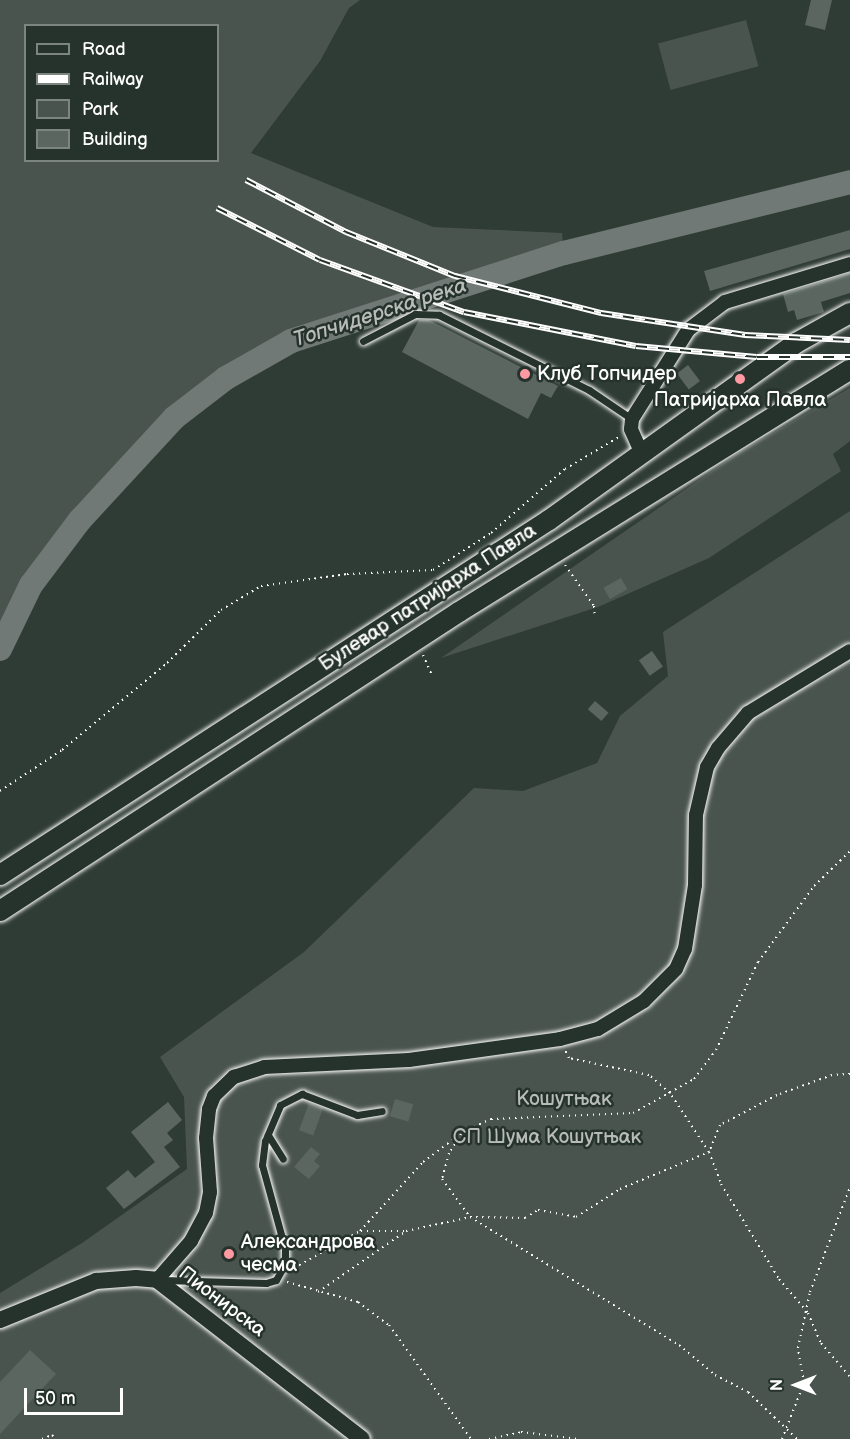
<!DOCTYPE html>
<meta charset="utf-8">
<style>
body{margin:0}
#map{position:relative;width:850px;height:1439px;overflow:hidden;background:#2f3b35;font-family:"Balsamiq Sans",sans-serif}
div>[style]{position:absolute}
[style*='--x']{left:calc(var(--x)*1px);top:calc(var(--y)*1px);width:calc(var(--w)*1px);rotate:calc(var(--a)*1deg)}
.green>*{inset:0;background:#4a544f;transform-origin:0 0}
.river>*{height:24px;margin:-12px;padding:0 12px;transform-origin:12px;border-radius:12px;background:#707975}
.building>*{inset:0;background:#5b6661;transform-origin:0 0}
.path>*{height:2px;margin-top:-1px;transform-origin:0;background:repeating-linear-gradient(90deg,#fff 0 1.5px,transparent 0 6px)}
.roads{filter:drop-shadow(0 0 2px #fff) drop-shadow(0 0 2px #fff)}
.service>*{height:7px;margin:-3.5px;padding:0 3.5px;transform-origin:3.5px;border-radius:3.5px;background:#26332d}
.minor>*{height:14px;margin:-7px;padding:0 7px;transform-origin:7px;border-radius:7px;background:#26332d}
.tertiary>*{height:16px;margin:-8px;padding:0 8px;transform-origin:8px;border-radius:8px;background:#26332d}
.secondary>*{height:20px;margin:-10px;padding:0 10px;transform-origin:10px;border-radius:10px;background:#26332d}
.rail>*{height:6px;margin-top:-3px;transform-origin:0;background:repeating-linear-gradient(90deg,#26332d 0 11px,#fff 0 22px);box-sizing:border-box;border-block:2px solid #fff}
.dots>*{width:16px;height:16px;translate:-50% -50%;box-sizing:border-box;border:3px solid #26332d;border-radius:50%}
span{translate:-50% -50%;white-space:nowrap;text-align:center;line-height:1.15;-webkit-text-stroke:5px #26332d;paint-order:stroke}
.poi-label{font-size:20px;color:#fff}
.left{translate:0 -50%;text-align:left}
.street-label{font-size:20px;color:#fff}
.park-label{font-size:20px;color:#b7bbb9}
.water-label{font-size:21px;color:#b8bcba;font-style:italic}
.legend{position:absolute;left:24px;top:24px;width:195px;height:138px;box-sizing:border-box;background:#26332d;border:2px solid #7d8581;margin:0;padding:8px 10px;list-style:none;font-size:18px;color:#fff}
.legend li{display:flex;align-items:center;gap:12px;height:30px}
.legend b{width:30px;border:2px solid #7d8581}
.north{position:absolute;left:766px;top:1355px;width:60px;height:60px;-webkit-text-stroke:4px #26332d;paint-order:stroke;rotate:270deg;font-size:16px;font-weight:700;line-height:24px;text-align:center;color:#fff}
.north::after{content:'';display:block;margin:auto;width:21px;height:27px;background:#fff;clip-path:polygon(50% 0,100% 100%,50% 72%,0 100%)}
.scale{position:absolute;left:24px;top:1388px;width:99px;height:27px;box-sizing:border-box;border:3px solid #fff;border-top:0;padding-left:8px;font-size:18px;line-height:21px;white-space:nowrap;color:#fff;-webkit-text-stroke:4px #26332d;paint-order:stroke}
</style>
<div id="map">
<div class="green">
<i style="clip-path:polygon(evenodd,0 0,360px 0,349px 8px,320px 61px,251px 153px,433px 227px,562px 233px,564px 253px,291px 341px,226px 378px,174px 418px,80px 519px,31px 585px,0 649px,0 0,26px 26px,218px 26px,218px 160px,26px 160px,26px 26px)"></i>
<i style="left:746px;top:20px;width:48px;height:91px;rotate:75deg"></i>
<i style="clip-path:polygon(850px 388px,850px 441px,833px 454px,841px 471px,709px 558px,598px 607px,441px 658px,737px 454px)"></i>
<i style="clip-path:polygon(850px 511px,850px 1439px,0 1439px,0 1293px,82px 1243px,187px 1169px,184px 1097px,160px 1057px,304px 952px,474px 788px,523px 791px,597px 763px,620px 716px,668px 676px,663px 632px)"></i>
</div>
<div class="river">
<i style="--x:0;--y:649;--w:71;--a:-64.2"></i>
<i style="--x:31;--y:585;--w:81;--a:-53"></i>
<i style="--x:80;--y:520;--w:139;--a:-47.3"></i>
<i style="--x:174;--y:418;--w:66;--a:-37.6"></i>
<i style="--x:226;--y:378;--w:75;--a:-29.6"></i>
<i style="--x:291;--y:341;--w:287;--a:-17.9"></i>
<i style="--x:564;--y:253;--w:295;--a:-13.9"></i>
</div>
<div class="building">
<i style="clip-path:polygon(811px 0,832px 0,825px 30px,805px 25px)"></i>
<i style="clip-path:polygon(850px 230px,850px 249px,710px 291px,704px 271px)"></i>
<i style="clip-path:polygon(850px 273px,850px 293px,821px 302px,824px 312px,797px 320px,794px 310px,788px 312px,783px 294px)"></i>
<i style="clip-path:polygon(419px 320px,429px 320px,558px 386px,551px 398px,541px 393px,528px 419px,402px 352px)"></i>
<i style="left:688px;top:365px;width:20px;height:14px;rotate:53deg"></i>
<i style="left:621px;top:578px;width:13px;height:20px;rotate:61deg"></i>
<i style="left:652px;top:651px;width:19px;height:16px;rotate:55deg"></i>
<i style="left:595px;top:701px;width:18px;height:11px;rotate:41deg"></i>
<i style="left:395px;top:1099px;width:19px;height:18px;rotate:16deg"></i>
<i style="clip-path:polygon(168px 1102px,182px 1120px,167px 1133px,173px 1140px,164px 1147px,180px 1167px,124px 1209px,106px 1188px,128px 1170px,135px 1178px,155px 1162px,131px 1132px)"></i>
<i style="left:309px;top:1103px;width:15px;height:29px;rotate:20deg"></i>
<i style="clip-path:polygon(311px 1147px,320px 1154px,314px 1161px,320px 1166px,309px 1179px,294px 1167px)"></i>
<i style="clip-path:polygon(30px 1350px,56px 1374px,0 1434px,0 1382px)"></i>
</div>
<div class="path">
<i style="--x:565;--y:565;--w:50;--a:54.7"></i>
<i style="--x:594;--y:606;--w:11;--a:85"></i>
<i style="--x:423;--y:655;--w:22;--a:66"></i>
<i style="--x:0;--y:791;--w:74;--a:-33.5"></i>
<i style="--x:62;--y:750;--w:136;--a:-39.6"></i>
<i style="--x:167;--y:663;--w:76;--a:-44.5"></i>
<i style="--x:221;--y:610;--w:47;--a:-31"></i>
<i style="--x:261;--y:586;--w:87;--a:-7.9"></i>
<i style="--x:347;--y:574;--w:86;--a:-2.7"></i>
<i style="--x:433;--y:570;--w:69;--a:-32.5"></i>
<i style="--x:491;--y:533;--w:98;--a:-40.9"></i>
<i style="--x:565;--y:469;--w:63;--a:-30.7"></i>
<i style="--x:850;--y:1074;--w:18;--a:177"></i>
<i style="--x:832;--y:1075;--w:59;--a:160"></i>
<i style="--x:777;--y:1095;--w:64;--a:152.2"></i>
<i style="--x:720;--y:1125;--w:29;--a:112"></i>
<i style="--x:709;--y:1152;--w:34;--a:69"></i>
<i style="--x:721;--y:1184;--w:111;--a:58.6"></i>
<i style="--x:779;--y:1279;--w:45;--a:49.5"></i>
<i style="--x:808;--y:1313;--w:33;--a:67"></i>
<i style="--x:821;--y:1343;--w:45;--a:49.5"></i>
<i style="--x:461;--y:1134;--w:22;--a:122"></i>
<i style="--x:449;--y:1153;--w:27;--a:105"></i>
<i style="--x:442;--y:1179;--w:47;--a:53.6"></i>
<i style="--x:470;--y:1217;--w:245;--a:31.5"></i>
<i style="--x:679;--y:1345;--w:47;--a:39.8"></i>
<i style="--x:715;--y:1375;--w:37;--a:27"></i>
<i style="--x:748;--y:1392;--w:68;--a:43.8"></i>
<i style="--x:361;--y:1231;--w:45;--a:0"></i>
<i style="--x:294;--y:1268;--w:76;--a:-29.3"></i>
<i style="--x:360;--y:1231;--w:93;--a:-47.6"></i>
<i style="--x:423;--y:1162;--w:50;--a:-36.9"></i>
<i style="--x:463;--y:1132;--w:31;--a:-25"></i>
<i style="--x:491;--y:1119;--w:142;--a:-2.4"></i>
<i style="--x:633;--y:1113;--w:70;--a:-29.1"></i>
<i style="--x:694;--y:1079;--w:36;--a:-53"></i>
<i style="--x:716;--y:1050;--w:98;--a:-64.5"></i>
<i style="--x:758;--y:962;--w:94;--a:-53.6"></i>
<i style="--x:814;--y:886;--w:50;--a:-44.2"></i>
<i style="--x:287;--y:1282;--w:74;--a:15.7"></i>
<i style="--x:358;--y:1302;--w:39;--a:37"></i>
<i style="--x:389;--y:1325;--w:140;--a:54.3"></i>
<i style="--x:318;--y:1292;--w:107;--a:-34.7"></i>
<i style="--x:406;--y:1231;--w:66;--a:-12.3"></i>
<i style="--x:470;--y:1217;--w:55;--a:1"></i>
<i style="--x:525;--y:1218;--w:15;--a:-32"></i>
<i style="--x:538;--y:1210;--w:39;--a:10"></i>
<i style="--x:576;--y:1217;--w:52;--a:-32.5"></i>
<i style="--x:620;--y:1189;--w:96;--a:-22.6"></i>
<i style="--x:709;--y:1152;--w:71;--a:-123.5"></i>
<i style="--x:670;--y:1093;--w:28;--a:-139"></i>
<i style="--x:649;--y:1075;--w:82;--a:-168"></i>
<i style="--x:569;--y:1058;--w:9;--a:-117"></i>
<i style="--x:42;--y:1439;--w:11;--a:-22"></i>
<i style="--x:52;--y:1435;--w:6;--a:45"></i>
<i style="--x:489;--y:1439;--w:33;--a:-12"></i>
<i style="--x:521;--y:1432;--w:58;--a:6.9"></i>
<i style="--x:782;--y:1439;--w:60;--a:-68.6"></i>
<i style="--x:804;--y:1383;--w:36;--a:-100"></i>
<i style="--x:798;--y:1348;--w:57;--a:-77.9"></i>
<i style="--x:810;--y:1292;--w:112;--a:-69.1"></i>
</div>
<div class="roads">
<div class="service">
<i style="--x:363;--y:341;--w:59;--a:-27.4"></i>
<i style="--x:415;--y:314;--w:24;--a:2"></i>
<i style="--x:439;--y:315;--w:168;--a:26.6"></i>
<i style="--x:589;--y:390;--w:52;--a:34"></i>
<i style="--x:268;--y:1135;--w:28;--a:58"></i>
<i style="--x:163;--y:1280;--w:103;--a:1.7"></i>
<i style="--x:266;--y:1283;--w:10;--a:-17"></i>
<i style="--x:276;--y:1280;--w:18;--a:-61"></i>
<i style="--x:285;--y:1264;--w:15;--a:-90"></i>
<i style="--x:285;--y:1249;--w:87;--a:-105.3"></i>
<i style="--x:262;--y:1165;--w:24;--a:-83"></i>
<i style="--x:265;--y:1141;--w:39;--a:-67"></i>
<i style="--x:280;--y:1105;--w:25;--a:-27"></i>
<i style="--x:302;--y:1094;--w:59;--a:20.9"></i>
<i style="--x:357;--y:1115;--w:25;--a:-9"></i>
</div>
<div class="minor">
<i style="--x:642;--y:454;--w:27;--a:-114"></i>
<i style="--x:631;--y:429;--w:10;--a:-84"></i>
<i style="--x:632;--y:419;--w:105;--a:-57.8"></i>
<i style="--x:688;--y:330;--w:46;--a:-37.1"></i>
<i style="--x:725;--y:302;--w:131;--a:-16.9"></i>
<i style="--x:157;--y:1280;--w:52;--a:-48.9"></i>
<i style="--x:191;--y:1241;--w:32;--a:-62"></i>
<i style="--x:206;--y:1213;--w:21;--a:-79"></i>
<i style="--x:210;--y:1192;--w:54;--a:-94.2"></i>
<i style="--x:206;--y:1138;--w:29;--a:-84"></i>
<i style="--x:209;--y:1109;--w:14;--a:-69"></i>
<i style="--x:214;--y:1096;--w:28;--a:-44"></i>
<i style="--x:234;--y:1077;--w:32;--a:-18"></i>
<i style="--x:264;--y:1067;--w:145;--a:-2.8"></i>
<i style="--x:409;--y:1060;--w:152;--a:-7.9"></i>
<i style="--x:560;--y:1039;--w:39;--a:-15"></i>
<i style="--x:598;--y:1029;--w:54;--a:-31.3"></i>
<i style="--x:644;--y:1001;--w:45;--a:-45"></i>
<i style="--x:676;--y:969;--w:22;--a:-66"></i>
<i style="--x:685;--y:949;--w:65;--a:-81.1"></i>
<i style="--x:695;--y:885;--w:70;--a:-89.2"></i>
<i style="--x:696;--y:815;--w:49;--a:-77.1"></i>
<i style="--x:707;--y:767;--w:22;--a:-60"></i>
<i style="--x:718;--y:748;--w:46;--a:-49.4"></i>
<i style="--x:748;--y:713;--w:119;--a:-31.3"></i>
</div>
<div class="tertiary">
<i style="--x:0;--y:1320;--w:104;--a:-22.1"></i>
<i style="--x:96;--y:1281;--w:40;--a:-4.3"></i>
<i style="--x:136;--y:1278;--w:21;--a:5"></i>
<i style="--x:157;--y:1280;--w:259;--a:37.8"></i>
</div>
<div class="secondary">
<i style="--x:0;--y:875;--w:654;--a:-32.89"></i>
<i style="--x:549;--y:520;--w:304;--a:-35.6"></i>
<i style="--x:796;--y:343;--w:62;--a:-29.1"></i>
<i style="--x:0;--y:911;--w:548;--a:-33.08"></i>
<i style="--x:459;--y:612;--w:460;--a:-31.8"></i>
</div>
</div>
<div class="rail">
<i style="--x:246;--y:180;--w:113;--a:27.5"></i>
<i style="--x:346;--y:232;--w:118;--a:22"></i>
<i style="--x:455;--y:276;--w:151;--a:14.2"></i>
<i style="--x:601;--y:313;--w:146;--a:8.7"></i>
<i style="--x:745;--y:335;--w:105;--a:2.7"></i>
<i style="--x:217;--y:208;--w:115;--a:26.8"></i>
<i style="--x:320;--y:260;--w:153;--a:19.9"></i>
<i style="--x:464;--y:312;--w:175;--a:11.2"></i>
<i style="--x:636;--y:346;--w:121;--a:5.2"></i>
<i style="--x:757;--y:357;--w:93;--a:0"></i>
</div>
<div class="dots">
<i style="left:525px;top:374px;background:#ff9aa2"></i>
<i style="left:740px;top:379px;background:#ff9aa2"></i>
<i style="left:229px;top:1254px;background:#ff9aa2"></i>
</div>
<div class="poi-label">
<span class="left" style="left:537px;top:374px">Клуб Топчидер</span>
<span style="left:740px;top:400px">Патријарха Павла</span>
<span class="left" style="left:241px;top:1254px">Александрова<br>чесма</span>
</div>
<div class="street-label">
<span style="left:428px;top:598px;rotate:-33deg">Булевар патријарха Павла</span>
<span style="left:222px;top:1302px;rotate:37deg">Пионирска</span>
</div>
<div class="park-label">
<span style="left:564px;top:1099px">Кошутњак</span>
<span style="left:547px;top:1137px">СП Шума Кошутњак</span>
</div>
<div class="water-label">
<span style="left:380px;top:313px;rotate:-18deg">Топчидерска река</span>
</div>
<ul class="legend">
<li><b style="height:8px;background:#26332d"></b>Road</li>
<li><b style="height:8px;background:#fff"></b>Railway</li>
<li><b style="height:16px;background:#4a544f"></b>Park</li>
<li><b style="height:16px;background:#5b6661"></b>Building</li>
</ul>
<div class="north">N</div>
<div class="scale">50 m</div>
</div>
